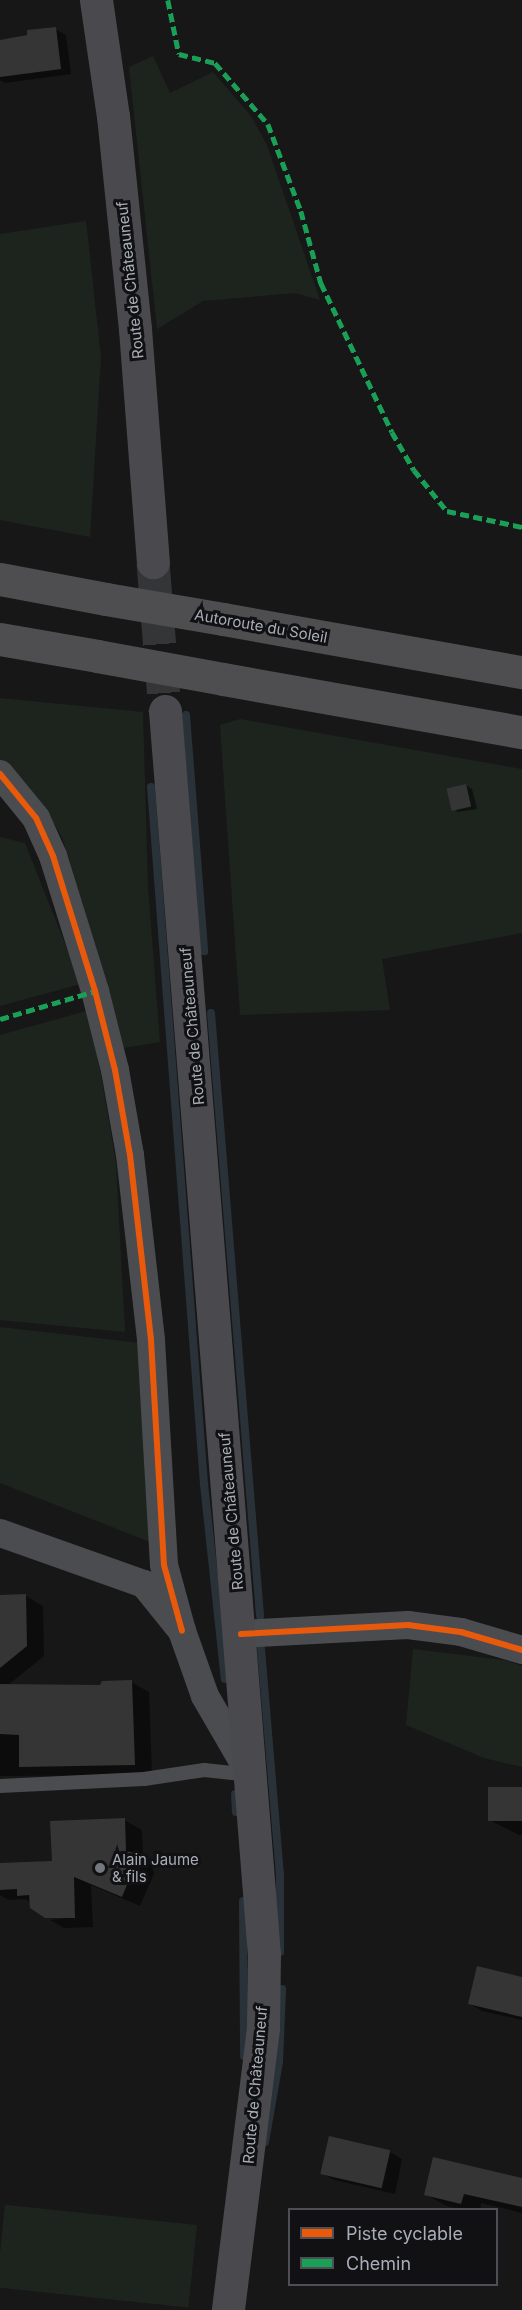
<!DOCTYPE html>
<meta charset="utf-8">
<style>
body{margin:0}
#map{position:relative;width:522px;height:2310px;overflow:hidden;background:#171717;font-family:Inter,sans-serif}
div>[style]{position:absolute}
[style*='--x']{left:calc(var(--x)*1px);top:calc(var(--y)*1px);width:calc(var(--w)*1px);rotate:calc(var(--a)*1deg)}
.green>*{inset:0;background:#1d241e;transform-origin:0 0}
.shadow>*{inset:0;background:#0007}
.stream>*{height:8px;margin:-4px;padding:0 4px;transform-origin:4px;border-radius:4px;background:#2a3239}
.building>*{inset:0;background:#353536;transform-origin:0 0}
.secondary-tunnel>*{height:33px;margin-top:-16.5px;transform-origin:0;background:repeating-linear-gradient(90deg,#343537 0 33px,transparent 0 49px)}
.service>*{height:14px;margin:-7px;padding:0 7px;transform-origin:7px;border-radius:7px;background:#4b4c50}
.minor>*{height:28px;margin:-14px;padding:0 14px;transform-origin:14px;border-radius:14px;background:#4b4c50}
.secondary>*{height:33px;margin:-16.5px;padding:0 16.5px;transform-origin:16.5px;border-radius:16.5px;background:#4a4a4e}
.motorway>*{height:33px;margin:-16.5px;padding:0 16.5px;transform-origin:16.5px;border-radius:16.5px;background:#4e4e51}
.motorway-bridge>*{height:33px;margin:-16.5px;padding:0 16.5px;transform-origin:16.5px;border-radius:16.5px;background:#4e4e51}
.quiet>*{height:4.5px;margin-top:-2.25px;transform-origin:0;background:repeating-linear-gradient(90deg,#1a9f57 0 9px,transparent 0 13.5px)}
.cycleway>*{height:6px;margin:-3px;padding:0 3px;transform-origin:3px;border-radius:3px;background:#e8590c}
.dots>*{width:16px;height:16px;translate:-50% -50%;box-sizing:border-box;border:3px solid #111113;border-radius:50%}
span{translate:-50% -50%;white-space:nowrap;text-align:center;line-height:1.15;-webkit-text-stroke:6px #111113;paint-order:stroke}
.street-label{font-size:15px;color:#a8adb8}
.poi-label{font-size:15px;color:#a8adb8}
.left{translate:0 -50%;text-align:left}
.legend{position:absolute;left:288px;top:2208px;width:210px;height:78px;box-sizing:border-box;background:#111113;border:2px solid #4d4f55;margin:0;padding:8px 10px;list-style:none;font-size:18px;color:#a8adb8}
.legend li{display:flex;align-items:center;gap:12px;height:30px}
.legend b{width:30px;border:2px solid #4d4f55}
</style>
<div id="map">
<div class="green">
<i style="clip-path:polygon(153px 56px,170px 93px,213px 72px,251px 116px,267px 145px,320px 300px,295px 293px,203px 301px,157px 329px,129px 67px)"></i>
<i style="clip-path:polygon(86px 221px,101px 357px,90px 537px,0 520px,0 234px)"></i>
<i style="clip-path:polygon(0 698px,143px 712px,148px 886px,160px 1042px,123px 1048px,62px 837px,44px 807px,0 766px)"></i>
<i style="clip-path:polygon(240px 719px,522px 769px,522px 933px,382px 959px,390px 1010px,240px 1015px,220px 725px)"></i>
<i style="clip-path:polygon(0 837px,25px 843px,81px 984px,0 1006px)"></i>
<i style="clip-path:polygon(90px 1010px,116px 1163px,125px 1332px,0 1320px,0 1035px)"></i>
<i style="clip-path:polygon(0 1327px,141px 1343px,150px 1542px,0 1483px)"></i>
<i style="clip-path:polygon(413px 1649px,504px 1660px,522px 1666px,522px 1767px,484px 1758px,406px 1725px)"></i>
<i style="left:197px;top:2225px;width:83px;height:193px;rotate:96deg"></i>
</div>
<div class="shadow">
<i style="clip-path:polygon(55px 29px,66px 35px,71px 74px,5px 83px,0 80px,0 41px)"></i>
<i style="clip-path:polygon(466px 785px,472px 789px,477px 809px,458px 812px,452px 808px)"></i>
<i style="clip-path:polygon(0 1596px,26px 1596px,43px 1606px,44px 1656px,8px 1685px,100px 1687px,131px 1682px,149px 1692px,152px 1775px,0 1776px)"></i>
<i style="clip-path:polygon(522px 1788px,522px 1835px,519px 1835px,489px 1820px)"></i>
<i style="clip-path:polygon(124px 1820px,142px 1830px,143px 1860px,152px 1865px,154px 1874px,140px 1906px,91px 1885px,93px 1927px,64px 1928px,50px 1920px,83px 1916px,47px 1918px,26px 1899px,9px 1900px,0 1895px,0 1864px,53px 1862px)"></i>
<i style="clip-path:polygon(522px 1978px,522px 2020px,482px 2011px,470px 2004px)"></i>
<i style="clip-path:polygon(330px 2138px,390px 2152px,402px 2159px,395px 2194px,334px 2180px,322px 2173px)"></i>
<i style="clip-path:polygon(522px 2179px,522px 2213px,481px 2203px,480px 2210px,464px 2210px,444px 2205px,426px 2194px)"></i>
</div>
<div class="stream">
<i style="--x:186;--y:715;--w:237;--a:85.6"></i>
<i style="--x:151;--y:787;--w:699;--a:85.65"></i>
<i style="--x:204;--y:1484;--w:196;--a:83.9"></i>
<i style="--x:211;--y:1013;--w:605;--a:85.35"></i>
<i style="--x:261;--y:1649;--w:225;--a:85.2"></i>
<i style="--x:280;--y:1873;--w:79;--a:90"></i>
<i style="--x:235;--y:1794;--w:18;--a:87"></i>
<i style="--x:243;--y:1901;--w:155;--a:89.6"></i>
<i style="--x:265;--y:2142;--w:81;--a:-80.1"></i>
<i style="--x:279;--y:2062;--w:73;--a:-87.6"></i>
</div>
<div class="building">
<i style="clip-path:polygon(56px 27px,61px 69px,0 77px,0 40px,27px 35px,27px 30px)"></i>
<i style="left:466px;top:784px;width:23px;height:20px;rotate:77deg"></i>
<i style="clip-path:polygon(26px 1594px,27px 1646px,0 1668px,0 1595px)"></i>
<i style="clip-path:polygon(132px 1680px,135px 1765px,19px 1767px,19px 1735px,0 1734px,0 1684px,100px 1685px,102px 1681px)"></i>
<i style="left:488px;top:1787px;width:34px;height:34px"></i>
<i style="clip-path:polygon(125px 1818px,126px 1851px,134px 1853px,136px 1863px,122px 1897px,74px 1877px,75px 1918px,45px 1918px,30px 1908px,29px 1895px,17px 1896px,17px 1889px,0 1890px,0 1863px,52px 1861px,50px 1821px)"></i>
<i style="clip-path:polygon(477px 1966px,522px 1977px,522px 2017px,468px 2004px)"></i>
<i style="left:329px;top:2136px;width:63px;height:39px;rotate:13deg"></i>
<i style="clip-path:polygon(433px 2157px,522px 2178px,522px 2207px,464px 2194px,461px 2204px,424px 2195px)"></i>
</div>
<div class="secondary-tunnel">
<i style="--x:153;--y:562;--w:149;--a:85.4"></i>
</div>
<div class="service">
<i style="--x:0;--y:1786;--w:144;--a:-2.8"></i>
<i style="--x:144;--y:1779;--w:61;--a:-8.5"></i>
<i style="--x:204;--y:1770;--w:47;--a:6.1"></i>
</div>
<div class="minor">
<i style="--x:0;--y:774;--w:57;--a:50.7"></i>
<i style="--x:36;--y:818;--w:42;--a:65.9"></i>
<i style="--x:53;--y:856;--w:141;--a:72.7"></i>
<i style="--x:95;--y:991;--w:81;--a:75.8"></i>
<i style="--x:115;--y:1070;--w:86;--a:80"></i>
<i style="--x:130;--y:1155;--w:186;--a:83.5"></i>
<i style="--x:151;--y:1340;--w:225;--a:86.7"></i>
<i style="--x:164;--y:1565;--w:68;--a:74.7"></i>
<i style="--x:0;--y:1533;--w:153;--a:19.5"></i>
<i style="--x:144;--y:1584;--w:60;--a:51"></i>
<i style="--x:182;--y:1631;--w:69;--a:70.5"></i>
<i style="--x:205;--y:1696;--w:88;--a:59.9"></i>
<i style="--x:241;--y:1634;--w:167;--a:-3.1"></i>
<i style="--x:408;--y:1625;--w:53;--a:7.5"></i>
<i style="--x:461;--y:1632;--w:64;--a:16.4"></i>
</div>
<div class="secondary">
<i style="--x:96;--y:0;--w:117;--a:81.7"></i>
<i style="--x:113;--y:116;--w:214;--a:84.1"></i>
<i style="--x:135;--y:329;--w:234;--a:85.6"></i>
<i style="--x:165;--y:711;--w:1247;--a:85.45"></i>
<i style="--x:264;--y:1954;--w:74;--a:90.8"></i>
<i style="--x:263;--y:2028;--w:284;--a:97.1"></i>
</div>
<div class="motorway">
<i style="--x:0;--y:579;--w:108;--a:10.7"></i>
<i style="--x:223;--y:619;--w:304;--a:10.1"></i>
<i style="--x:0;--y:639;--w:98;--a:9.9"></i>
<i style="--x:223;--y:679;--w:304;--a:10.1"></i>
</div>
<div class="motorway-bridge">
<i style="--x:106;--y:599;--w:119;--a:9.7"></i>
<i style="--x:97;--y:656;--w:128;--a:10.3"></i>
</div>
<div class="quiet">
<i style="--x:168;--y:0;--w:55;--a:78.5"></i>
<i style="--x:179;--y:54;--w:37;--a:14"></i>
<i style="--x:215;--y:63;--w:81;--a:49"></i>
<i style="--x:268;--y:124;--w:93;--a:69.2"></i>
<i style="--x:301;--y:211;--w:75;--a:74.5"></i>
<i style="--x:321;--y:283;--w:165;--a:64.5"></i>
<i style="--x:392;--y:432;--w:44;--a:59.9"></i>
<i style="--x:414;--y:470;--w:53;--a:51.2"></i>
<i style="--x:447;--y:511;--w:77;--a:12"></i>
<i style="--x:0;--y:1019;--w:99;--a:-16.4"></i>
</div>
<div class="cycleway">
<i style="--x:0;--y:774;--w:57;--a:50.7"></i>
<i style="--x:36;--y:818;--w:42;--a:65.9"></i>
<i style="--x:53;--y:856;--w:141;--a:72.7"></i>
<i style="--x:95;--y:991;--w:81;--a:75.8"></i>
<i style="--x:115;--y:1070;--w:86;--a:80"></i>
<i style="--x:130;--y:1155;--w:186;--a:83.5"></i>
<i style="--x:151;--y:1340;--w:225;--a:86.7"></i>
<i style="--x:164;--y:1565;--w:68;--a:74.7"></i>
<i style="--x:241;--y:1634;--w:167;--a:-3.1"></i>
<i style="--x:408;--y:1625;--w:53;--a:7.5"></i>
<i style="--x:461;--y:1632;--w:64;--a:16.4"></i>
</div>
<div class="dots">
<i style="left:100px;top:1868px;background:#757880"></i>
</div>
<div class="street-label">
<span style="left:130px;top:280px;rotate:-96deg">Route de Châteauneuf</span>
<span style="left:261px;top:626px;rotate:10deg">Autoroute du Soleil</span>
<span style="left:192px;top:1026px;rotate:-95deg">Route de Châteauneuf</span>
<span style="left:231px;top:1511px;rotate:-95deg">Route de Châteauneuf</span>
<span style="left:255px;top:2085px;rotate:-85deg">Route de Châteauneuf</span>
</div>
<div class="poi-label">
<span class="left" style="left:112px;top:1868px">Alain Jaume<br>&amp; fils</span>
</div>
<ul class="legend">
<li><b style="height:8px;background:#e8590c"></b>Piste cyclable</li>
<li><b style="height:8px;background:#1a9f57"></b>Chemin</li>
</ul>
</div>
